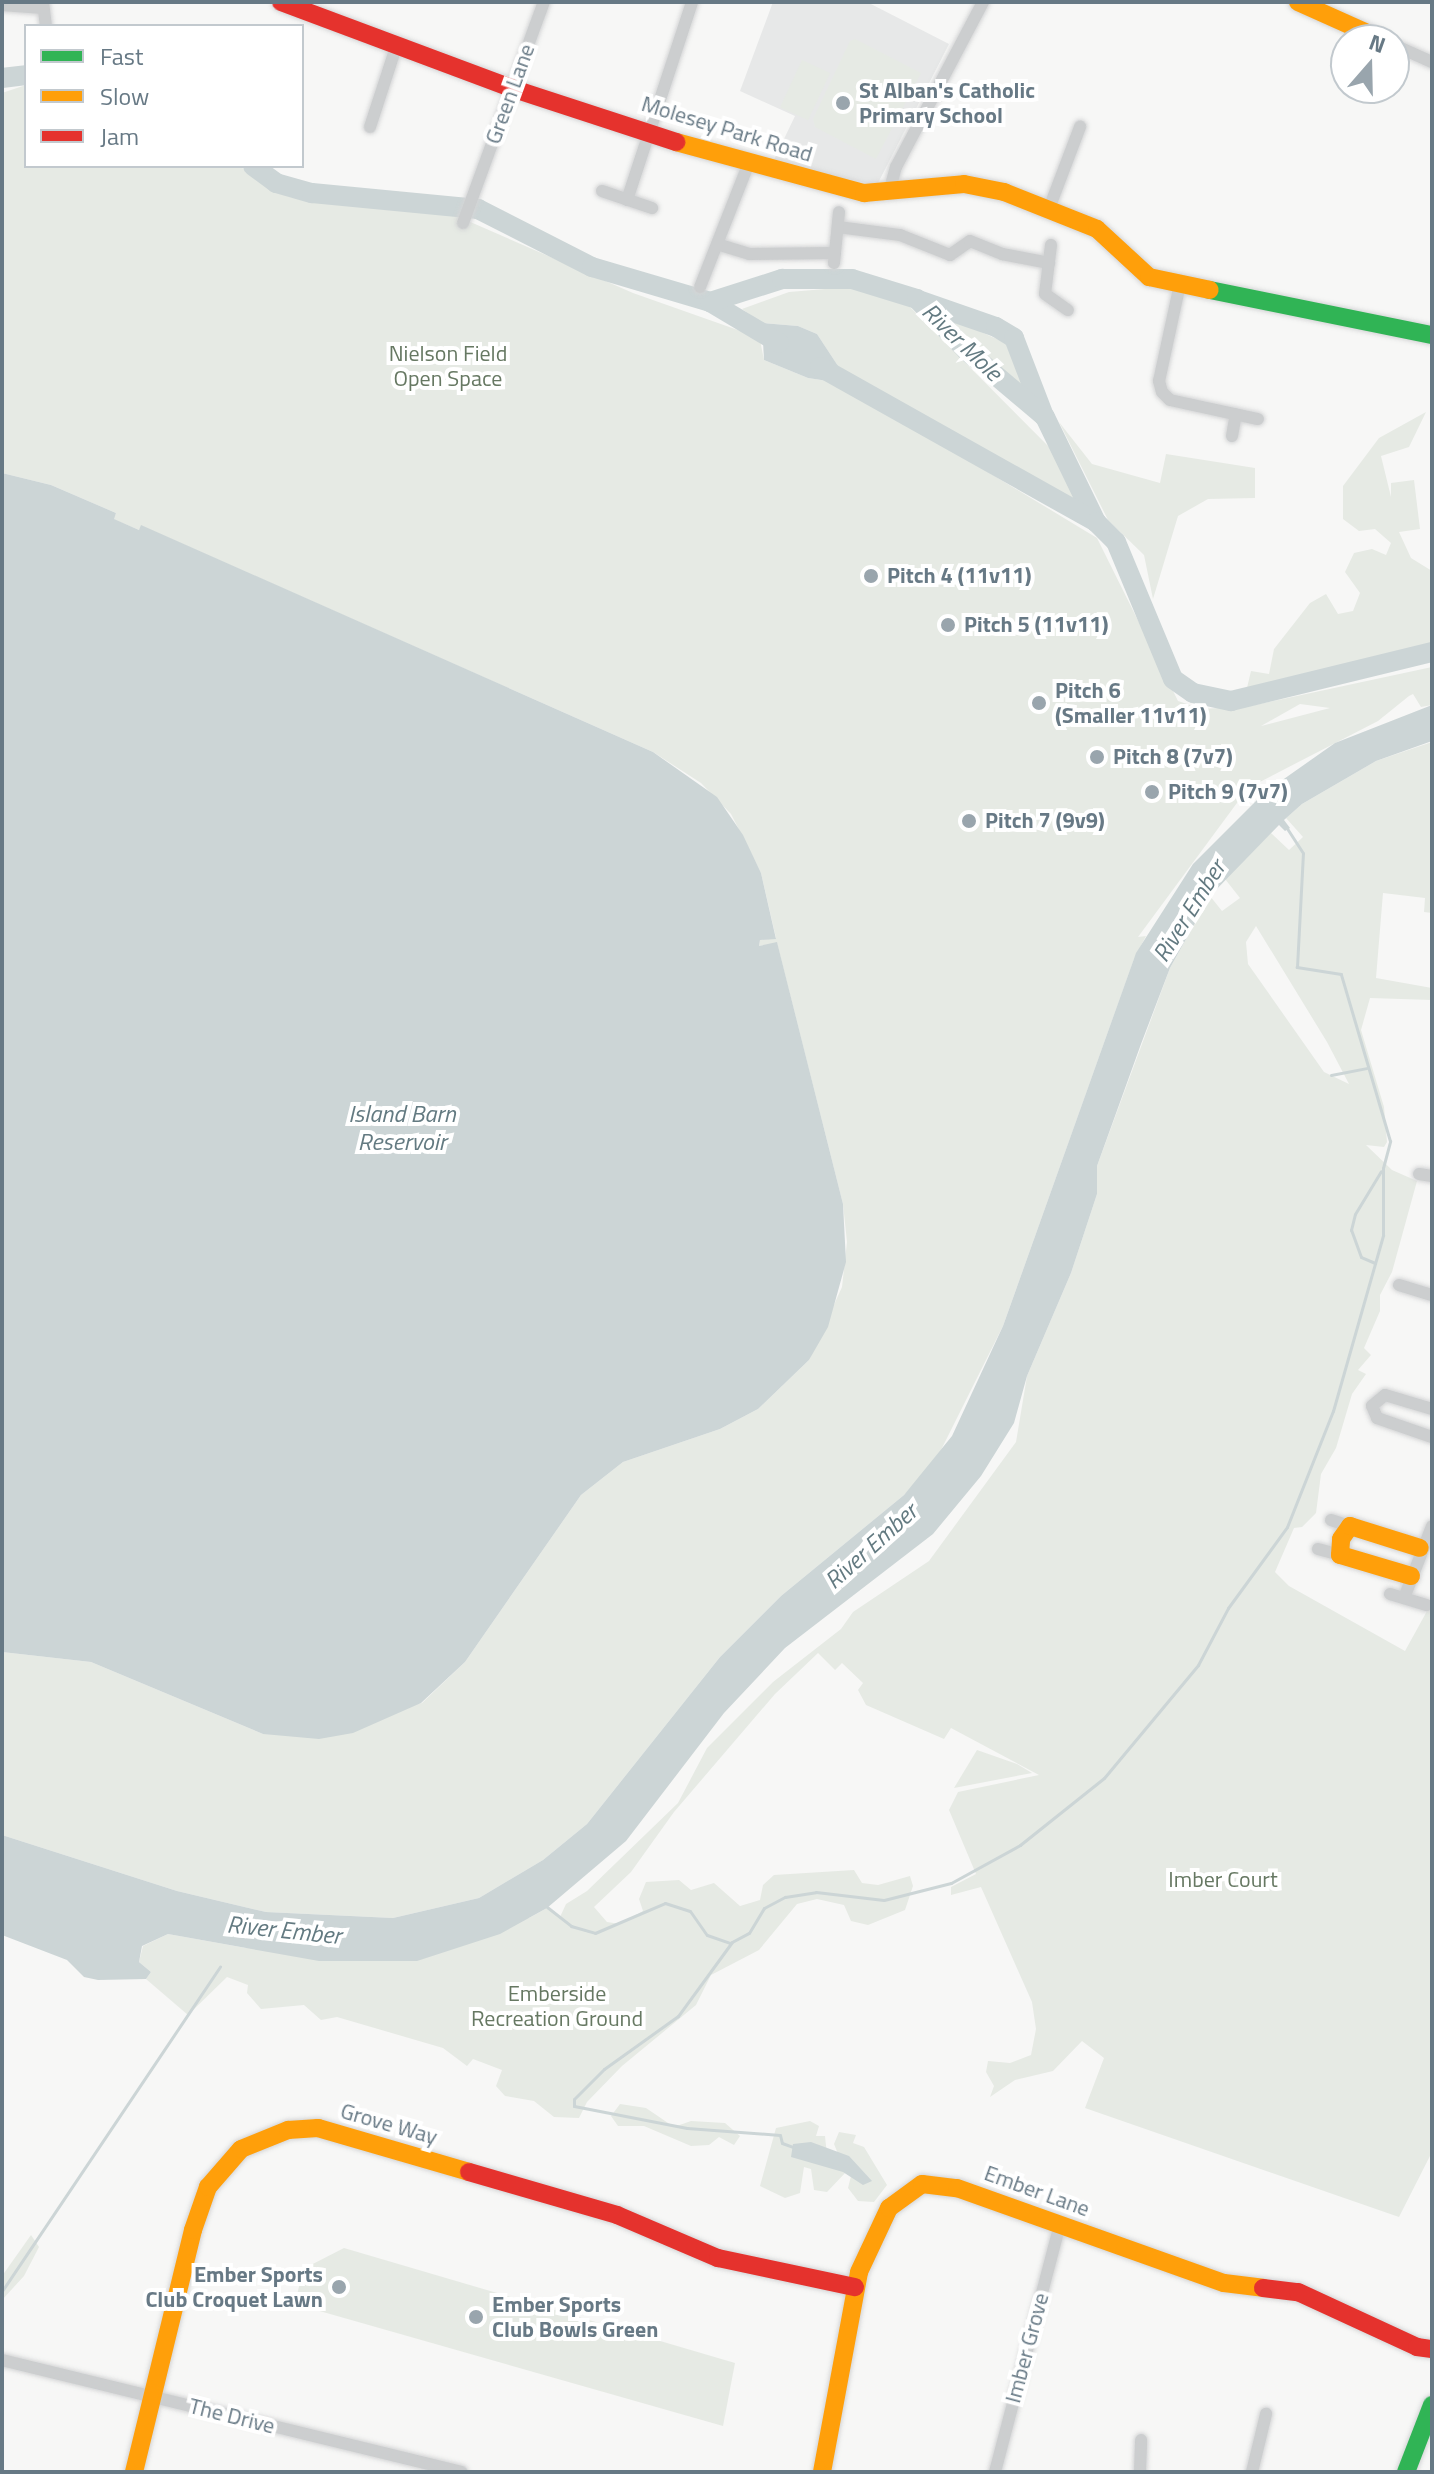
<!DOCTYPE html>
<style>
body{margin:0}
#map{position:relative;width:1434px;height:2474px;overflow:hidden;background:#f7f7f6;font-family:"Titillium Web",sans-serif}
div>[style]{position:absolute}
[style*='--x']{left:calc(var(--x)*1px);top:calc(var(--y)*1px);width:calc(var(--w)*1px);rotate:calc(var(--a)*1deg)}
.built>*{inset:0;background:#e7e8e8}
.green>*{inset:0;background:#e6eae4;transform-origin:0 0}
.water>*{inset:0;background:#ccd5d6}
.stream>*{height:3px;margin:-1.5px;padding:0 1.5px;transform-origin:1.5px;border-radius:1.5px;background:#ccd5d6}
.river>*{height:20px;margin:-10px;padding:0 10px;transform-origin:10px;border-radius:10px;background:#ccd5d6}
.roads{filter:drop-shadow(0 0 2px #d4d5d6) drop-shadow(0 0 2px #d4d5d6)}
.street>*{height:12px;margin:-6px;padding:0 6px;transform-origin:6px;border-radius:6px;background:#cccecf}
.fast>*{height:18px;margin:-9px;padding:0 9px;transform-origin:9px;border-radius:9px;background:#30b455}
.slow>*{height:18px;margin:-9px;padding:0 9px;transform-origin:9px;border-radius:9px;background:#ff9f0a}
.jam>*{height:18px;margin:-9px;padding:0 9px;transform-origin:9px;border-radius:9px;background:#e5322d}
.dots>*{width:22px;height:22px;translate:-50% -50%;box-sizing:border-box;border:4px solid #fff;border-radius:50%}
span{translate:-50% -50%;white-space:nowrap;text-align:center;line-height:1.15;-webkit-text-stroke:8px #fff;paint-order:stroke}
.poi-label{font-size:22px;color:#677985;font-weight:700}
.left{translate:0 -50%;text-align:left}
.right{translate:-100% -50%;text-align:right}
.street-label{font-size:22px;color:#677985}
.park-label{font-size:22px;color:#667862}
.water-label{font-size:24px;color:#637a81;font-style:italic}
.frame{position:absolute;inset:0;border:4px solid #677985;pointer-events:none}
.legend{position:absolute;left:24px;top:24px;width:280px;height:144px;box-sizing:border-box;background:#fff;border:2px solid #c2c9ce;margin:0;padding:10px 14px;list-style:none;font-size:24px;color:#677985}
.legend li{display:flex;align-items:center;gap:16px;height:40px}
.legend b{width:40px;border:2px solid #c2c9ce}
.north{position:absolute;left:1330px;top:24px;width:80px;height:80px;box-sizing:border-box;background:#fff;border:2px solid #c2c9ce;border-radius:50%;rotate:20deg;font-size:22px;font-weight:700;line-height:32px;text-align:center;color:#677985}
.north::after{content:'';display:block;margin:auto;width:28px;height:36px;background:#99a5ad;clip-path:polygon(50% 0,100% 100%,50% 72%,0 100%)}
</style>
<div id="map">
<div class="built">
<i style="clip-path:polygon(773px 2px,867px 2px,949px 44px,877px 185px,772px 164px,795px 116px,740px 91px)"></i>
</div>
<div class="green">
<i style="clip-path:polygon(855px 39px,921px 73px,876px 159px,815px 127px,813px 119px,850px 41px)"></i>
<i style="left:802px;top:60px;width:31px;height:52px;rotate:25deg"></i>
<i style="clip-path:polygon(evenodd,26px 85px,26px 166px,239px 166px,289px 197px,452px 214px,633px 293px,752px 335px,760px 340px,764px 360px,808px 378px,841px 383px,1097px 538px,1178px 701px,1202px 709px,1250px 706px,1432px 667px,1432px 705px,1421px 707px,1413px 694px,1409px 696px,1378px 721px,1248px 788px,1138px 937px,1146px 936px,1134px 959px,1003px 1326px,936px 1460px,904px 1495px,781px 1596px,720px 1657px,587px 1824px,543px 1860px,479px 1898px,393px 1918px,266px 1912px,177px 1891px,2px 1835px,2px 1652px,91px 1662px,263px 1734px,422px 1703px,465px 1662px,581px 1495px,623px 1462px,720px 1429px,758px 1409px,809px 1360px,842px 1287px,847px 1242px,843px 1204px,777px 943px,759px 946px,760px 940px,776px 938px,761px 873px,731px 814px,701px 783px,653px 752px,142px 526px,139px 530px,113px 519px,116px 513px,51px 485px,2px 473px,2px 93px,26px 85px,1300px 704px,1330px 708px,1261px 726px,1300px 704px)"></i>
<i style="clip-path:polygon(837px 288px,866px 289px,909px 306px,1061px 459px,1081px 507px,1048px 484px,844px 375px,817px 334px,798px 326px,762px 323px,742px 309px,789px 292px)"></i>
<i style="clip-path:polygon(938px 313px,1006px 343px,1031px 400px)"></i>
<i style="clip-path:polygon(1426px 412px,1409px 447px,1381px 456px,1391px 497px,1391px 483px,1414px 480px,1420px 529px,1399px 532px,1411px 558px,1432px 571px,1432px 645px,1246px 692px,1251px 671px,1269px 674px,1274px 649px,1310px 603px,1326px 594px,1338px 614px,1353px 611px,1360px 593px,1345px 572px,1354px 553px,1372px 549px,1386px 555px,1391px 543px,1375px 529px,1359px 531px,1343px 519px,1343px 486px,1379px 438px)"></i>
<i style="clip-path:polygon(1059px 422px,1092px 464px,1160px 483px,1166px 454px,1255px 468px,1255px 498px,1208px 499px,1178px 516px,1153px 599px,1144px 555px,1108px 520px)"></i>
<i style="clip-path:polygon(evenodd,1432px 742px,1432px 913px,1424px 912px,1425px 898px,1383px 893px,1376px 978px,1432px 988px,1432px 1000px,1370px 998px,1361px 1030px,1384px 1107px,1387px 1142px,1384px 1147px,1366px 1145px,1392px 1170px,1417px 1181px,1392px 1272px,1380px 1295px,1380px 1311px,1364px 1348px,1371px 1355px,1358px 1370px,1366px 1374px,1352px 1394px,1336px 1448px,1321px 1474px,1316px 1513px,1302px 1527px,1294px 1528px,1275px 1572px,1289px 1586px,1405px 1651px,1432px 1602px,1432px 2152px,1399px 2217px,1085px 2108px,1104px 2058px,1082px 2041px,1053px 2071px,1015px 2080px,990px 2097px,994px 2086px,986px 2072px,988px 2061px,1010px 2063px,1031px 2055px,1036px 2029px,1032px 2002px,981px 1887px,951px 1895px,951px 1887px,976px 1874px,949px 1810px,958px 1792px,1039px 1775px,951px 1728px,944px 1739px,866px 1705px,858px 1690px,863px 1683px,842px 1663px,835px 1670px,818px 1653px,775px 1694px,674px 1812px,631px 1872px,594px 1907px,607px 1922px,620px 1924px,643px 1911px,639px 1899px,646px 1882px,679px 1880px,691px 1890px,714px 1883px,740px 1906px,760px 1900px,763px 1885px,774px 1875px,854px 1870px,862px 1883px,878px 1885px,910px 1876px,913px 1886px,905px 1910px,868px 1925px,851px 1921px,844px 1905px,817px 1899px,797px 1904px,759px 1950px,711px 1975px,696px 2005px,622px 2066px,587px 2102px,579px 2118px,554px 2117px,534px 2101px,505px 2096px,496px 2086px,502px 2070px,473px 2059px,467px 2066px,443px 2048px,337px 2017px,321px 2020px,304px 2005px,261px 2009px,247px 1993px,248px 1985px,227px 1977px,188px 2015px,146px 1979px,151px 1972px,139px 1962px,143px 1946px,168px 1934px,246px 1948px,529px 1918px,547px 1908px,560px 1917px,566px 1904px,587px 1891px,678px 1803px,707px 1748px,773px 1682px,841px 1629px,853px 1612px,929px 1561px,1016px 1442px,1027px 1376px,1071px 1273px,1097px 1194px,1097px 1166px,1170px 968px,1210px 896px,1222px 911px,1240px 898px,1225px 879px,1271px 833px,1289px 850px,1303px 837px,1286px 818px,1302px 804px,1376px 761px,1432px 742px,1256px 926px,1327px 1042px,1349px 1084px,1324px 1072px,1248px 964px,1246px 942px,1256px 926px)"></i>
<i style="clip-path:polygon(977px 1750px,1017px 1764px,1032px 1773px,954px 1788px)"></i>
<i style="clip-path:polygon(620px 2104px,646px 2108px,674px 2127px,691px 2121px,725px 2123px,740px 2136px,734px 2145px,719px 2137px,709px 2145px,691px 2146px,644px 2126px,618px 2126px,611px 2116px)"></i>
<i style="clip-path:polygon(810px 2121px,819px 2126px,816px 2136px,825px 2136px,828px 2165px,841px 2161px,834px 2144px,839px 2132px,856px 2135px,853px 2143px,864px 2147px,887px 2185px,874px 2202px,858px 2201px,848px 2188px,851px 2176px,846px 2172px,827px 2192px,814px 2190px,811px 2169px,804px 2167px,800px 2193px,785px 2198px,760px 2186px,776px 2128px)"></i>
<i style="clip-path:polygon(31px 2235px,39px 2247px,24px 2276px,2px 2300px,2px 2276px)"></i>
<i style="clip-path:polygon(344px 2248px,735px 2363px,723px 2426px,295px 2304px,303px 2269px)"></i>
</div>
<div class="water">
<i style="clip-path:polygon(762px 323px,798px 326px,817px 334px,844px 375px,841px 383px,808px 378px,764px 360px)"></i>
<i style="clip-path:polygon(2px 473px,51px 485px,116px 513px,114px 519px,139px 530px,141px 525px,653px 752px,717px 797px,743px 835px,761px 873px,776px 939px,760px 940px,759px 946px,777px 942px,843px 1204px,846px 1262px,828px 1327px,809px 1360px,758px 1409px,720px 1429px,623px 1462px,581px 1495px,465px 1662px,421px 1703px,353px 1733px,319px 1739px,263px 1734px,91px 1662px,2px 1652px)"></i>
<i style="clip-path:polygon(1432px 705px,1432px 741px,1376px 761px,1302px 804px,1284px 820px,1290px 828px,1285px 831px,1279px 825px,1210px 896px,1170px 968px,1141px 1044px,1097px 1166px,1097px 1194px,1071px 1273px,1027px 1376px,1014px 1423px,981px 1476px,933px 1534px,785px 1648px,724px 1713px,626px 1841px,547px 1908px,500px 1934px,417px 1961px,319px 1961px,168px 1934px,142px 1946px,139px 1962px,151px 1972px,146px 1979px,98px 1980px,84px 1977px,67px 1960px,2px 1935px,2px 1835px,177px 1891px,266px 1912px,393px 1918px,479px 1898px,543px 1860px,587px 1824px,720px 1657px,781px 1596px,904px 1495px,952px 1436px,1003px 1326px,1136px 953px,1193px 864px,1264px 793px,1335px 743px)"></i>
<i style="clip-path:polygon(811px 2142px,849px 2156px,872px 2181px,863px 2185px,843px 2172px,791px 2157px,793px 2144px)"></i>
</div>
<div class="stream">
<i style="--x:1331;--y:1075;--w:36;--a:-11"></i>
<i style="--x:1375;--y:1263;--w:15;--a:-157"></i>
<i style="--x:1361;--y:1257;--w:29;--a:-110"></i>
<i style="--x:1351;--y:1230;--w:16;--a:-76"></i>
<i style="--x:1355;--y:1214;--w:50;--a:-58.8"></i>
<i style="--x:547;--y:1907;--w:31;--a:38"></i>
<i style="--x:571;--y:1926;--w:25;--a:16"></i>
<i style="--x:595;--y:1933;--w:76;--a:-23.2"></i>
<i style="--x:665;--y:1903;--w:26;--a:18"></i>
<i style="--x:690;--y:1911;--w:29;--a:55"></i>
<i style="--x:707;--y:1935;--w:24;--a:19"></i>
<i style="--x:730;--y:1943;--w:21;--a:-28"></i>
<i style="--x:749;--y:1933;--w:29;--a:-59"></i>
<i style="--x:764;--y:1908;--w:24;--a:-28"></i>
<i style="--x:785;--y:1897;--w:31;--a:-9"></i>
<i style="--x:816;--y:1892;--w:68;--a:6.7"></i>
<i style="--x:884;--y:1900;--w:69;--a:-14.2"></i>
<i style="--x:951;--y:1883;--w:79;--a:-28.8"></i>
<i style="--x:1020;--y:1845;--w:107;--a:-38.6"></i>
<i style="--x:1104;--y:1778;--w:147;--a:-50.2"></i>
<i style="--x:1198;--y:1665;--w:64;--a:-62.2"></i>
<i style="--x:1228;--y:1608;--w:100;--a:-53.9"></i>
<i style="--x:1287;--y:1527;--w:125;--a:-68.4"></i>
<i style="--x:1333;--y:1411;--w:183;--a:-74.1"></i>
<i style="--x:1383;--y:1235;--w:67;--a:-90"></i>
<i style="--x:1383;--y:1168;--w:28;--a:-75"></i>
<i style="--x:1390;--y:1141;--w:174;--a:-106.4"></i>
<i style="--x:1341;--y:974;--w:45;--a:-171"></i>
<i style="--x:1297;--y:967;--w:114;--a:-87"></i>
<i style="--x:1303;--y:853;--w:31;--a:-123"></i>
<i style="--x:732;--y:1942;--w:92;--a:126.1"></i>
<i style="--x:678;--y:2016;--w:91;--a:144.4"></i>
<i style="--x:604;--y:2069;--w:42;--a:135"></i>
<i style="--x:574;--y:2099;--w:7;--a:90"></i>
<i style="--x:574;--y:2106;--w:115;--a:11"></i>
<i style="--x:687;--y:2128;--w:93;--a:4.3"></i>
<i style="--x:780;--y:2135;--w:8;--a:76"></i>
<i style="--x:782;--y:2143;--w:12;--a:20"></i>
<i style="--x:2;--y:2291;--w:391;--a:-56.1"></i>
</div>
<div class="river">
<i style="--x:2;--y:78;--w:24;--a:-7"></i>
<i style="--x:253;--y:166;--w:29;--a:36"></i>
<i style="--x:276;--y:183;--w:37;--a:16"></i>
<i style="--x:312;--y:193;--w:167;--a:5.5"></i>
<i style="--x:478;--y:209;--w:128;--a:27"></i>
<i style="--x:592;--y:267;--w:123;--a:16.5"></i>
<i style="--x:710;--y:302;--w:80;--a:30.7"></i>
<i style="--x:921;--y:301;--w:79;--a:19.1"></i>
<i style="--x:996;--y:327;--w:21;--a:31"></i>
<i style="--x:1014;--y:338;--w:84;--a:69"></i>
<i style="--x:710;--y:302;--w:76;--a:-17.7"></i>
<i style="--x:782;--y:279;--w:70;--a:0"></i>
<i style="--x:852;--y:279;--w:68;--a:17.1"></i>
<i style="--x:917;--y:299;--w:72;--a:46.1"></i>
<i style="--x:967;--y:351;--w:102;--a:40.2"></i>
<i style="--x:1045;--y:417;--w:117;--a:64.1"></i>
<i style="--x:820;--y:367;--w:317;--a:29.3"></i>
<i style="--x:1096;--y:522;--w:28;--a:45"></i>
<i style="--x:1116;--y:542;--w:148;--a:67.4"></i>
<i style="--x:1173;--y:679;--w:24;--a:35"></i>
<i style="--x:1193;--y:693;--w:39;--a:12"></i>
<i style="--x:1231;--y:701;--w:207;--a:-13.7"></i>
</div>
<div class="roads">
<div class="street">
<i style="--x:43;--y:2;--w:24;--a:83"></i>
<i style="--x:2;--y:5;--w:41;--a:4.2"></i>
<i style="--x:1394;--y:45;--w:42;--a:24.1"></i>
<i style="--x:370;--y:127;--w:87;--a:-72"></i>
<i style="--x:890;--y:189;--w:23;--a:-75"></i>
<i style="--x:896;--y:167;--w:187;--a:-62.2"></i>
<i style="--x:602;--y:191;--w:53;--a:18.8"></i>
<i style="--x:627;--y:200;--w:208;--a:-71.8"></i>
<i style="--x:1050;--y:206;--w:85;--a:-69.2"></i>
<i style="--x:463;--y:223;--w:235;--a:-69.9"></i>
<i style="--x:838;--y:227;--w:63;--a:7.4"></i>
<i style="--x:900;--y:235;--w:54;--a:21.8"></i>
<i style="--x:950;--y:255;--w:24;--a:-35"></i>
<i style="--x:970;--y:241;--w:35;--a:22"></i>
<i style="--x:1002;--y:254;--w:48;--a:10.8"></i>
<i style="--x:720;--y:245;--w:30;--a:17"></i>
<i style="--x:749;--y:254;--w:86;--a:-0.7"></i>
<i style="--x:1051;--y:245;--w:49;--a:97"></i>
<i style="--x:1045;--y:294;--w:28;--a:35"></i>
<i style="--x:834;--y:263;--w:51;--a:-84.4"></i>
<i style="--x:1180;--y:284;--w:99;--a:102.2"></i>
<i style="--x:1159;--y:381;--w:11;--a:75"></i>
<i style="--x:1162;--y:392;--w:11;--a:45"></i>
<i style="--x:1170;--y:400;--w:90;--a:12.2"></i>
<i style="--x:700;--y:287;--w:131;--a:-68.5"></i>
<i style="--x:1232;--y:436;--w:22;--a:-80"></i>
<i style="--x:1419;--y:1174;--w:13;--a:9"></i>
<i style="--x:1399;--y:1285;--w:34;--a:17"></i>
<i style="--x:1432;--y:1409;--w:49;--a:-163.4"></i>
<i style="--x:1385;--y:1395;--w:17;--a:140"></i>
<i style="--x:1372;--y:1406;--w:13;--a:67"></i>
<i style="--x:1377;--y:1418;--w:58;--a:19.1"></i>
<i style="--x:1331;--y:1520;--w:20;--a:18"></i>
<i style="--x:1318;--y:1549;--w:23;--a:15"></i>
<i style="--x:1390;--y:1594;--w:38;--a:17"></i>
<i style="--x:1404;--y:1598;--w:77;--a:-68.7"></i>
<i style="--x:2;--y:2360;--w:473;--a:13.7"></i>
<i style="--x:995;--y:2472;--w:255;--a:-75.3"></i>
<i style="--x:1140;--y:2472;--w:32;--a:-88"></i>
<i style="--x:1252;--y:2472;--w:60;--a:-76.4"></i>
</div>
<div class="fast">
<i style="--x:1210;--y:290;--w:227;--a:11.5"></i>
<i style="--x:1406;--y:2472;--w:72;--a:-68.8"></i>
</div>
<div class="slow">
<i style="--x:1298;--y:2;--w:93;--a:24.1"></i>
<i style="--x:676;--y:142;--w:195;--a:15.2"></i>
<i style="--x:864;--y:193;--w:100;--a:-5.1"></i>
<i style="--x:964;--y:184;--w:41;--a:11.3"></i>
<i style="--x:1004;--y:192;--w:100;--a:21.7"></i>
<i style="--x:1097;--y:229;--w:71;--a:42.7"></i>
<i style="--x:1149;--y:277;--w:62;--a:12"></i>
<i style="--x:1411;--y:1576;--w:74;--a:-163.5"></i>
<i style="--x:1340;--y:1555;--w:16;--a:-86"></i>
<i style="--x:1341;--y:1539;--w:16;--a:-55"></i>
<i style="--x:1350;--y:1526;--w:73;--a:17.4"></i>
<i style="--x:134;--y:2472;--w:249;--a:-76.3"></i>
<i style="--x:193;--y:2230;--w:46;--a:-70.8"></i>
<i style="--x:208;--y:2187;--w:50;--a:-49"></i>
<i style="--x:241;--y:2149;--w:51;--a:-22"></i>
<i style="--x:288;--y:2130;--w:30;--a:-4"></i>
<i style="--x:318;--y:2128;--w:157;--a:16.2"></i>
<i style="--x:822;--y:2472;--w:203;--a:-79.5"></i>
<i style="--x:859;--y:2272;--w:71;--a:-64.9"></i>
<i style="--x:889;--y:2208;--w:41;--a:-36"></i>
<i style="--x:922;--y:2184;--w:35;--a:7"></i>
<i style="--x:957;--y:2188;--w:283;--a:19.6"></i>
<i style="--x:1224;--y:2283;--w:39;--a:7"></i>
</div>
<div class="jam">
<i style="--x:281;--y:2;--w:246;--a:20.5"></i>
<i style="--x:511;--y:88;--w:174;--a:18.1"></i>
<i style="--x:469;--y:2172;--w:154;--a:16.2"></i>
<i style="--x:617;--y:2215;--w:110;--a:23.1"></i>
<i style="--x:718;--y:2258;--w:140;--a:12"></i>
<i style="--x:1263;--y:2288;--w:35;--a:7"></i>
<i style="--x:1298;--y:2292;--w:131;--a:24.8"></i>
<i style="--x:1417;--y:2347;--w:15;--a:8"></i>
</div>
</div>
<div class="dots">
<i style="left:843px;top:103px;background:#99a5ad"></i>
<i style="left:871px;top:576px;background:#99a5ad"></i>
<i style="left:948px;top:625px;background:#99a5ad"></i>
<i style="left:1039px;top:703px;background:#99a5ad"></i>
<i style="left:1097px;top:757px;background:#99a5ad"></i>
<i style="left:1152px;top:792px;background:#99a5ad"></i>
<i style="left:969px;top:821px;background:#99a5ad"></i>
<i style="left:339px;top:2287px;background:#99a5ad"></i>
<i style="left:476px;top:2317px;background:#99a5ad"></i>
</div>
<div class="poi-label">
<span class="left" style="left:859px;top:103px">St Alban's Catholic<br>Primary School</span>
<span class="left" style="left:887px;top:576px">Pitch 4 (11v11)</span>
<span class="left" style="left:964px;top:625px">Pitch 5 (11v11)</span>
<span class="left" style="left:1055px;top:703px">Pitch 6<br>(Smaller 11v11)</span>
<span class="left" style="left:1113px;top:757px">Pitch 8 (7v7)</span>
<span class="left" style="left:1168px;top:792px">Pitch 9 (7v7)</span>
<span class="left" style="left:985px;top:821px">Pitch 7 (9v9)</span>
<span class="right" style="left:323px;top:2287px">Ember Sports<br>Club Croquet Lawn</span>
<span class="left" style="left:492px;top:2317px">Ember Sports<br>Club Bowls Green</span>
</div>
<div class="street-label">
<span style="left:510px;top:94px;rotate:-70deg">Green Lane</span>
<span style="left:727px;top:129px;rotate:17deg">Molesey Park Road</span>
<span style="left:389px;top:2124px;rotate:16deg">Grove Way</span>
<span style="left:1037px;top:2191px;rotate:20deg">Ember Lane</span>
<span style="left:1027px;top:2348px;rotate:-75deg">Imber Grove</span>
<span style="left:232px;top:2416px;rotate:14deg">The Drive</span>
</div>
<div class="park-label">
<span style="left:448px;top:366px">Nielson Field<br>Open Space</span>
<span style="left:1223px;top:1880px">Imber Court</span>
<span style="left:557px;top:2006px">Emberside<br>Recreation Ground</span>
</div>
<div class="water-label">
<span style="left:962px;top:342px;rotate:44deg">River Mole</span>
<span style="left:1189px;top:911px;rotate:-58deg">River Ember</span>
<span style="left:402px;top:1128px">Island Barn<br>Reservoir</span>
<span style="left:871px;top:1546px;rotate:-42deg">River Ember</span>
<span style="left:284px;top:1930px;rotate:6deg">River Ember</span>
</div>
<div class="frame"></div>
<ul class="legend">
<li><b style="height:10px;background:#30b455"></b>Fast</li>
<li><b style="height:10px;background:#ff9f0a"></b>Slow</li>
<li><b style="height:10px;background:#e5322d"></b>Jam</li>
</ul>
<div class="north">N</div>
</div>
